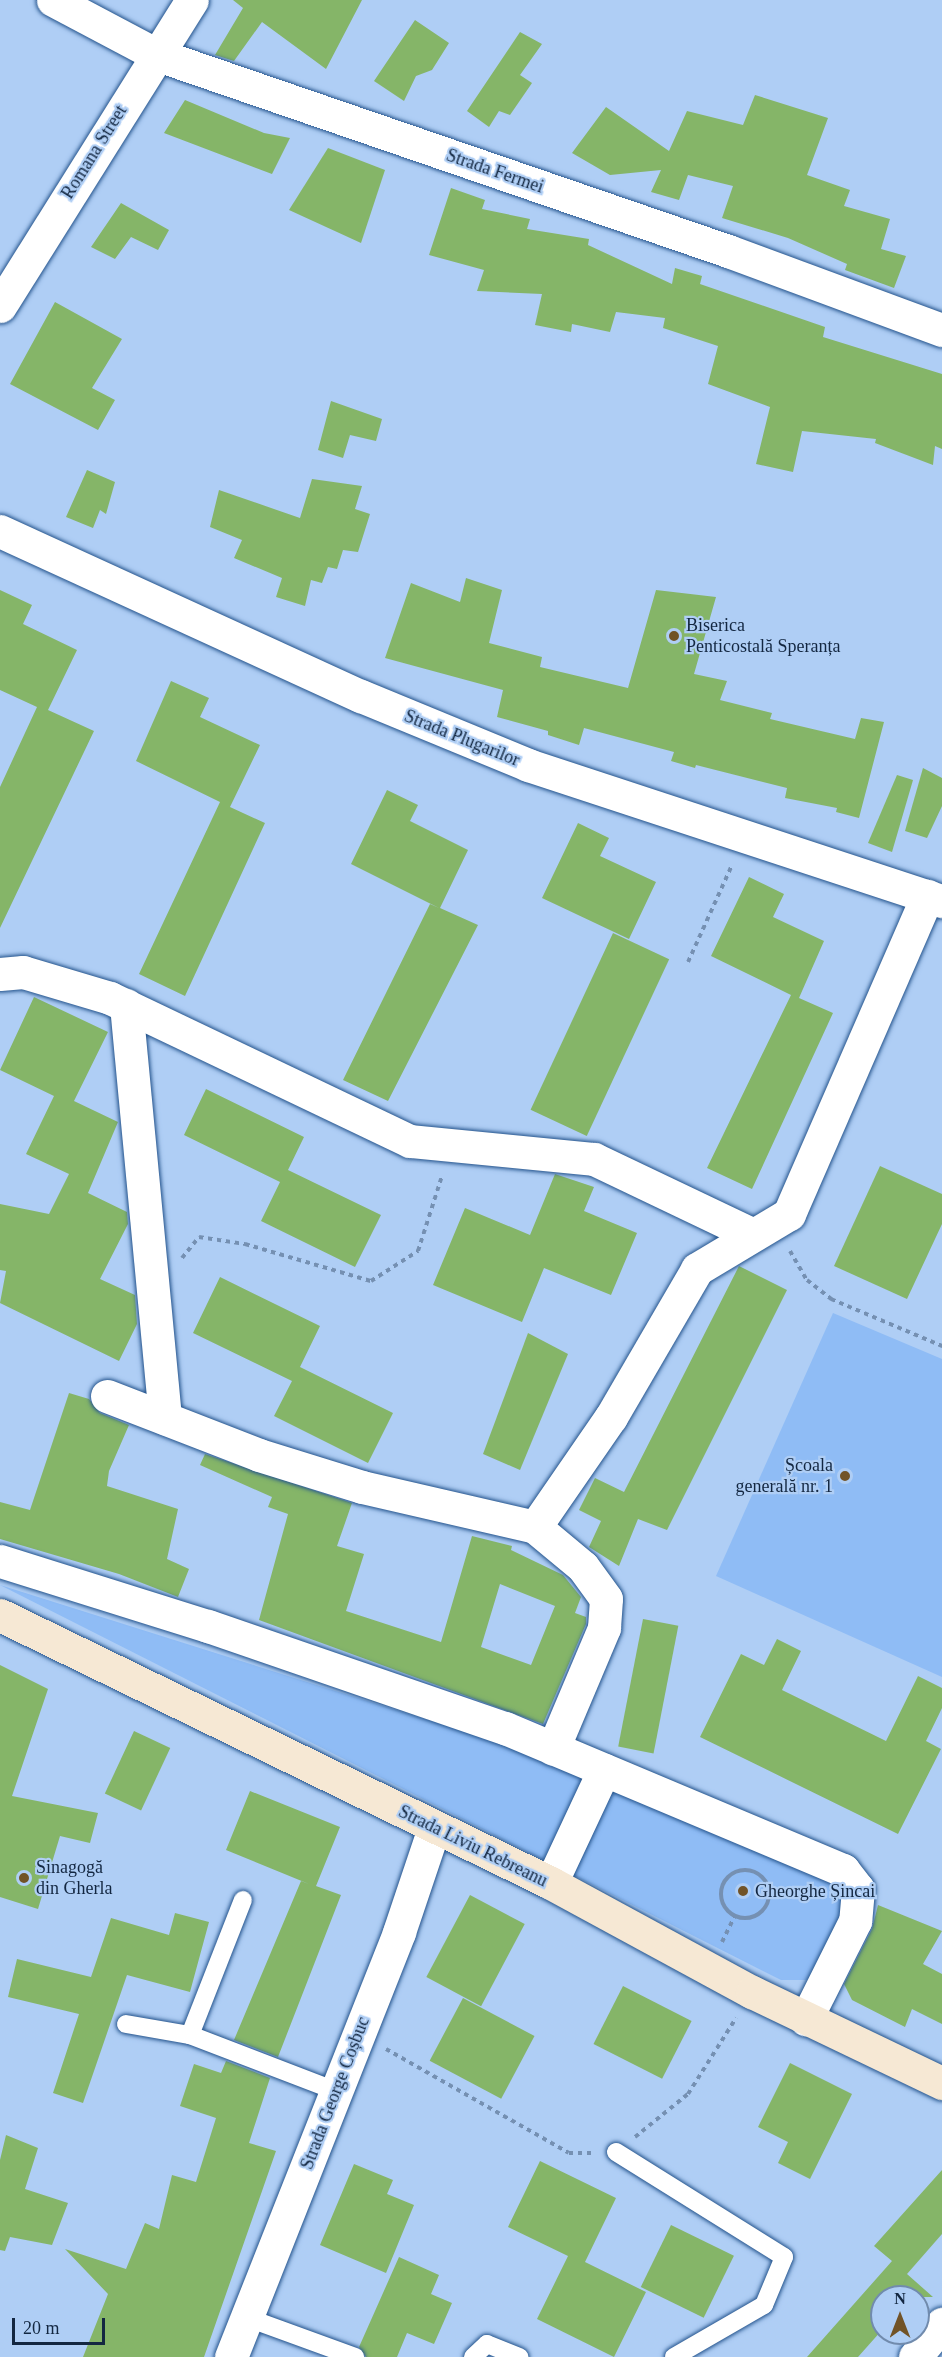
<!DOCTYPE html>
<meta charset="utf-8">
<style>
body{margin:0}
#map{position:relative;width:942px;height:2357px;overflow:hidden;background:#afcef5;font-family:Georgia,serif}
div>[style]{position:absolute}
[style*='--x']{left:calc(var(--x)*1px);top:calc(var(--y)*1px);width:calc(var(--w)*1px);rotate:calc(var(--a)*1deg)}
.green>*{inset:0;background:#8fbcf5}
.building>*{inset:0;background:#85b568;transform-origin:0 0}
.path>*{height:4px;margin-top:-2px;transform-origin:0;background:repeating-linear-gradient(90deg,#7590b2 0 4.5px,transparent 0 9px)}
.path>.ring{margin:-2px;padding:0;box-sizing:content-box;background:none;border:4px solid #7590b2;border-radius:50%}
.roads{filter:drop-shadow(0 0 2px #23538c) drop-shadow(0 0 2px #23538c)}
.lane>*{height:18px;margin:-9px;padding:0 9px;transform-origin:9px;border-radius:9px;background:#fff}
.street>*{height:33px;margin:-16.5px;padding:0 16.5px;transform-origin:16.5px;border-radius:16.5px;background:#fff}
.secondary>*{height:33px;margin:-16.5px;padding:0 16.5px;transform-origin:16.5px;border-radius:16.5px;background:#f6e8d4}
.dots>*{width:16px;height:16px;translate:-50% -50%;box-sizing:border-box;border:3px solid #afcef5;border-radius:50%}
span{translate:-50% -50%;white-space:nowrap;text-align:center;line-height:1.15;-webkit-text-stroke:4.5px #afcef5;paint-order:stroke}
.street-label{font-size:18px;color:#132741}
.poi-label{font-size:18px;color:#132741}
.left{translate:0 -50%;text-align:left}
.right{translate:-100% -50%;text-align:right}
.north{position:absolute;left:870px;top:2285px;width:60px;height:60px;box-sizing:border-box;background:#afcef5;border:2px solid #718bad;border-radius:50%;rotate:0deg;font-size:16px;font-weight:700;line-height:24px;text-align:center;color:#132741}
.north::after{content:'';display:block;margin:auto;width:21px;height:27px;background:#715327;clip-path:polygon(50% 0,100% 100%,50% 72%,0 100%)}
.scale{position:absolute;left:12px;top:2318px;width:93px;height:27px;box-sizing:border-box;border:3px solid #132741;border-top:0;padding-left:8px;font-size:18px;line-height:21px;white-space:nowrap;color:#132741;-webkit-text-stroke:4px #afcef5;paint-order:stroke}
</style>
<div id="map">
<div class="green">
<i style="clip-path:polygon(833px 1313px,942px 1359px,942px 1677px,716px 1576px)"></i>
<i style="clip-path:polygon(0 1585px,491px 1740px,835px 1881px,845px 1905px,816px 1973px,806px 1980px,781px 1980px)"></i>
</div>
<div class="building">
<i style="clip-path:polygon(233px 0,362px 0,326px 69px,262px 22px,234px 61px,215px 55px,243px 8px)"></i>
<i style="clip-path:polygon(415px 20px,449px 43px,432px 70px,416px 76px,404px 101px,374px 81px)"></i>
<i style="clip-path:polygon(520px 32px,542px 44px,520px 75px,532px 83px,510px 115px,499px 111px,489px 127px,467px 111px)"></i>
<i style="clip-path:polygon(755px 95px,828px 118px,807px 175px,850px 190px,844px 206px,890px 219px,881px 249px,906px 256px,894px 288px,845px 270px,847px 264px,788px 238px,722px 218px,733px 186px,688px 175px,679px 200px,651px 192px,661px 170px,610px 175px,572px 153px,606px 107px,669px 151px,687px 111px,743px 125px)"></i>
<i style="clip-path:polygon(185px 100px,264px 133px,290px 138px,272px 174px,164px 133px)"></i>
<i style="clip-path:polygon(328px 148px,385px 170px,361px 243px,289px 210px)"></i>
<i style="clip-path:polygon(451px 188px,485px 200px,482px 209px,530px 219px,527px 229px,589px 239px,588px 245px,672px 284px,675px 268px,702px 276px,700px 284px,825px 327px,823px 337px,942px 374px,942px 449px,935px 446px,933px 465px,875px 443px,876px 439px,802px 431px,793px 472px,756px 464px,770px 407px,708px 384px,718px 346px,663px 328px,665px 318px,616px 312px,610px 332px,572px 324px,571px 332px,535px 325px,542px 294px,477px 291px,484px 270px,429px 255px)"></i>
<i style="clip-path:polygon(121px 203px,169px 230px,158px 250px,131px 237px,115px 259px,91px 247px)"></i>
<i style="clip-path:polygon(55px 302px,122px 339px,92px 388px,115px 400px,98px 430px,10px 384px)"></i>
<i style="clip-path:polygon(331px 401px,382px 419px,376px 441px,350px 435px,343px 458px,318px 450px)"></i>
<i style="clip-path:polygon(87px 470px,115px 482px,106px 514px,100px 510px,93px 528px,66px 517px)"></i>
<i style="clip-path:polygon(312px 479px,362px 486px,355px 509px,370px 514px,358px 552px,343px 550px,337px 569px,328px 567px,322px 583px,311px 580px,305px 606px,276px 597px,282px 578px,234px 558px,242px 540px,210px 527px,219px 490px,300px 518px)"></i>
<i style="clip-path:polygon(466px 578px,502px 590px,489px 643px,542px 657px,540px 667px,628px 688px,656px 590px,716px 597px,694px 674px,727px 681px,720px 700px,772px 713px,770px 719px,855px 739px,861px 718px,884px 722px,859px 818px,836px 812px,837px 808px,785px 798px,787px 788px,696px 765px,695px 768px,671px 761px,674px 752px,584px 728px,579px 745px,548px 735px,548px 731px,497px 717px,503px 690px,385px 658px,411px 583px,460px 602px)"></i>
<i style="clip-path:polygon(0 590px,32px 605px,23px 624px,77px 650px,48px 710px,94px 731px,0 928px,0 787px,37px 707px,0 690px)"></i>
<i style="clip-path:polygon(171px 681px,209px 698px,200px 717px,260px 745px,230px 807px,265px 823px,185px 996px,139px 974px,220px 802px,136px 761px)"></i>
<i style="clip-path:polygon(923px 768px,942px 778px,942px 806px,927px 838px,905px 831px)"></i>
<i style="clip-path:polygon(897px 775px,913px 780px,892px 852px,868px 843px)"></i>
<i style="clip-path:polygon(387px 790px,418px 805px,410px 821px,468px 850px,440px 908px,478px 925px,388px 1101px,343px 1080px,430px 904px,439px 908px,351px 864px)"></i>
<i style="clip-path:polygon(578px 823px,609px 838px,600px 856px,656px 882px,629px 939px,542px 898px)"></i>
<i style="clip-path:polygon(749px 877px,784px 894px,773px 917px,824px 941px,799px 998px,833px 1013px,752px 1189px,707px 1168px,791px 995px,711px 956px)"></i>
<i style="left:613px;top:933px;width:62px;height:195px;rotate:25deg"></i>
<i style="clip-path:polygon(34px 997px,108px 1032px,74px 1101px,118px 1122px,88px 1193px,127px 1212px,128px 1224px,100px 1279px,135px 1295px,137px 1324px,119px 1361px,0 1303px,6px 1271px,0 1270px,0 1204px,49px 1214px,69px 1174px,26px 1154px,54px 1096px,0 1070px)"></i>
<i style="clip-path:polygon(206px 1089px,304px 1137px,288px 1170px,381px 1215px,355px 1267px,261px 1221px,280px 1182px,184px 1135px)"></i>
<i style="clip-path:polygon(880px 1166px,942px 1194px,942px 1224px,907px 1299px,834px 1266px)"></i>
<i style="clip-path:polygon(555px 1174px,594px 1187px,584px 1211px,637px 1233px,611px 1295px,544px 1268px,522px 1322px,433px 1285px,465px 1208px,530px 1235px)"></i>
<i style="clip-path:polygon(739px 1266px,787px 1290px,667px 1530px,638px 1519px,619px 1566px,589px 1547px,601px 1521px,579px 1510px,595px 1478px,624px 1492px)"></i>
<i style="clip-path:polygon(220px 1277px,320px 1326px,300px 1367px,393px 1413px,368px 1463px,274px 1416px,292px 1381px,193px 1333px)"></i>
<i style="clip-path:polygon(528px 1333px,568px 1354px,520px 1470px,483px 1454px)"></i>
<i style="clip-path:polygon(69px 1393px,89px 1399px,100px 1413px,129px 1425px,109px 1471px,107px 1486px,178px 1509px,167px 1559px,189px 1569px,178px 1597px,119px 1574px,0 1539px,0 1502px,30px 1510px)"></i>
<i style="clip-path:polygon(evenodd,205px 1454px,352px 1503px,337px 1546px,364px 1554px,346px 1611px,441px 1642px,472px 1536px,512px 1546px,511px 1550px,563px 1575px,581px 1597px,575px 1613px,586px 1617px,586px 1624px,543px 1724px,259px 1620px,288px 1514px,268px 1507px,272px 1497px,200px 1465px,205px 1454px,500px 1584px,555px 1606px,531px 1665px,481px 1647px,500px 1584px)"></i>
<i style="left:643px;top:1619px;width:36px;height:130px;rotate:11deg"></i>
<i style="clip-path:polygon(777px 1639px,801px 1651px,782px 1690px,886px 1741px,918px 1676px,942px 1688px,942px 1708px,926px 1741px,941px 1749px,898px 1834px,700px 1737px,741px 1654px,764px 1665px)"></i>
<i style="clip-path:polygon(0 1665px,48px 1689px,12px 1796px,98px 1813px,90px 1843px,60px 1836px,38px 1909px,0 1897px)"></i>
<i style="left:134px;top:1731px;width:40px;height:69px;rotate:25deg"></i>
<i style="clip-path:polygon(250px 1791px,340px 1827px,316px 1886px,341px 1895px,278px 2057px,234px 2040px,301px 1881px,309px 1884px,226px 1850px)"></i>
<i style="left:470px;top:1895px;width:62px;height:93px;rotate:28deg"></i>
<i style="clip-path:polygon(878px 1905px,942px 1931px,923px 1964px,942px 1974px,942px 2024px,912px 2009px,905px 2027px,852px 2000px,844px 1984px,872px 1929px)"></i>
<i style="clip-path:polygon(175px 1913px,209px 1922px,190px 1992px,127px 1975px,83px 2103px,53px 2093px,79px 2014px,8px 1997px,17px 1959px,91px 1977px,111px 1918px,169px 1935px)"></i>
<i style="left:623px;top:1986px;width:77px;height:65px;rotate:27deg"></i>
<i style="left:463px;top:1998px;width:81px;height:71px;rotate:28deg"></i>
<i style="clip-path:polygon(226px 2061px,270px 2078px,249px 2143px,276px 2151px,204px 2357px,83px 2357px,108px 2294px,65px 2249px,126px 2269px,145px 2223px,159px 2229px,172px 2175px,196px 2182px,216px 2118px,180px 2106px,194px 2064px,221px 2073px)"></i>
<i style="clip-path:polygon(790px 2063px,852px 2094px,810px 2179px,778px 2163px,788px 2142px,758px 2127px)"></i>
<i style="clip-path:polygon(6px 2135px,38px 2148px,25px 2189px,68px 2203px,52px 2245px,10px 2237px,5px 2251px,0 2250px,0 2160px)"></i>
<i style="clip-path:polygon(540px 2161px,616px 2198px,585px 2262px,646px 2292px,614px 2357px,537px 2319px,568px 2256px,508px 2227px)"></i>
<i style="clip-path:polygon(354px 2164px,393px 2180px,387px 2194px,414px 2205px,386px 2273px,320px 2245px)"></i>
<i style="clip-path:polygon(942px 2170px,942px 2234px,907px 2274px,933px 2297px,882px 2297px,882px 2330px,858px 2357px,807px 2357px,892px 2261px,874px 2246px)"></i>
<i style="left:671px;top:2225px;width:70px;height:69px;rotate:26deg"></i>
<i style="clip-path:polygon(399px 2257px,439px 2275px,431px 2294px,452px 2303px,434px 2344px,407px 2333px,397px 2357px,366px 2357px,359px 2347px)"></i>
</div>
<div class="path">
<i style="--x:688;--y:962;--w:107;--a:-65.6"></i>
<i style="--x:790;--y:1251;--w:34;--a:60"></i>
<i style="--x:807;--y:1280;--w:31;--a:38"></i>
<i style="--x:831;--y:1299;--w:121;--a:22.9"></i>
<i style="--x:182;--y:1258;--w:27;--a:-51"></i>
<i style="--x:199;--y:1237;--w:47;--a:8.7"></i>
<i style="--x:245;--y:1244;--w:131;--a:16.4"></i>
<i style="--x:371;--y:1281;--w:56;--a:-32.6"></i>
<i style="--x:418;--y:1251;--w:79;--a:-72.3"></i>
<i class="ring" style="left:721px;top:1870px;width:44px;height:44px"></i>
<i style="--x:722;--y:1942;--w:30;--a:-64"></i>
<i style="--x:386;--y:2049;--w:210;--a:29.6"></i>
<i style="--x:569;--y:2153;--w:25;--a:0"></i>
<i style="--x:635;--y:2137;--w:68;--a:-39.1"></i>
<i style="--x:688;--y:2094;--w:90;--a:-57.7"></i>
</div>
<div class="roads">
<div class="lane">
<i style="--x:126;--y:2024;--w:65;--a:9.8"></i>
<i style="--x:190;--y:2035;--w:156;--a:21"></i>
<i style="--x:190;--y:2035;--w:145;--a:-68.6"></i>
<i style="--x:616;--y:2152;--w:198;--a:32"></i>
<i style="--x:784;--y:2257;--w:52;--a:112.6"></i>
<i style="--x:764;--y:2305;--w:104;--a:150"></i>
<i style="--x:248;--y:2318;--w:114;--a:20"></i>
<i style="--x:473;--y:2357;--w:19;--a:-43"></i>
<i style="--x:487;--y:2344;--w:35;--a:22"></i>
</div>
<div class="street">
<i style="--x:53;--y:0;--w:115;--a:27.9"></i>
<i style="--x:155;--y:54;--w:606;--a:18.97"></i>
<i style="--x:728;--y:251;--w:228;--a:20.3"></i>
<i style="--x:0;--y:306;--w:361;--a:-57.9"></i>
<i style="--x:0;--y:531;--w:397;--a:24.6"></i>
<i style="--x:361;--y:696;--w:181;--a:22.4"></i>
<i style="--x:528;--y:765;--w:436;--a:18.2"></i>
<i style="--x:0;--y:974;--w:23;--a:-5"></i>
<i style="--x:23;--y:972;--w:91;--a:16.6"></i>
<i style="--x:110;--y:998;--w:332;--a:25.5"></i>
<i style="--x:410;--y:1141;--w:185;--a:5.6"></i>
<i style="--x:594;--y:1159;--w:174;--a:25.5"></i>
<i style="--x:126;--y:1005;--w:415;--a:84.6"></i>
<i style="--x:107;--y:1396;--w:163;--a:21.2"></i>
<i style="--x:259;--y:1455;--w:108;--a:17.3"></i>
<i style="--x:362;--y:1487;--w:178;--a:13"></i>
<i style="--x:535;--y:1527;--w:62;--a:39.8"></i>
<i style="--x:583;--y:1567;--w:39;--a:54"></i>
<i style="--x:606;--y:1599;--w:29;--a:94"></i>
<i style="--x:604;--y:1628;--w:131;--a:112.9"></i>
<i style="--x:535;--y:1527;--w:134;--a:-55.4"></i>
<i style="--x:611;--y:1417;--w:171;--a:-59.8"></i>
<i style="--x:697;--y:1269;--w:107;--a:-30.9"></i>
<i style="--x:789;--y:1214;--w:347;--a:-66.5"></i>
<i style="--x:0;--y:1561;--w:218;--a:17.4"></i>
<i style="--x:208;--y:1626;--w:314;--a:19"></i>
<i style="--x:505;--y:1728;--w:367;--a:22.8"></i>
<i style="--x:843;--y:1870;--w:24;--a:52"></i>
<i style="--x:858;--y:1889;--w:32;--a:95"></i>
<i style="--x:855;--y:1921;--w:110;--a:116.6"></i>
<i style="--x:551;--y:1883;--w:125;--a:-64.9"></i>
<i style="--x:231;--y:2357;--w:457;--a:-68.4"></i>
<i style="--x:399;--y:1932;--w:110;--a:-71.4"></i>
<i style="--x:915;--y:2357;--w:43;--a:-50.7"></i>
</div>
<div class="secondary">
<i style="--x:0;--y:1615;--w:613;--a:25.94"></i>
<i style="--x:551;--y:1883;--w:229;--a:28.5"></i>
<i style="--x:752;--y:1992;--w:211;--a:25.6"></i>
</div>
</div>
<div class="dots">
<i style="left:674px;top:636px;background:#715327"></i>
<i style="left:845px;top:1476px;background:#715327"></i>
<i style="left:24px;top:1878px;background:#715327"></i>
<i style="left:743px;top:1891px;background:#715327"></i>
</div>
<div class="street-label">
<span style="left:94px;top:152px;rotate:-58deg">Romana Street</span>
<span style="left:495px;top:171px;rotate:19deg">Strada Fermei</span>
<span style="left:462px;top:738px;rotate:22deg">Strada Plugarilor</span>
<span style="left:473px;top:1846px;rotate:26deg">Strada Liviu Rebreanu</span>
<span style="left:335px;top:2093px;rotate:-69deg">Strada George Coșbuc</span>
</div>
<div class="poi-label">
<span class="left" style="left:686px;top:636px">Biserica<br>Penticostală Speranța</span>
<span class="right" style="left:833px;top:1476px">Școala<br>generală nr. 1</span>
<span class="left" style="left:36px;top:1878px">Sinagogă<br>din Gherla</span>
<span class="left" style="left:755px;top:1891px">Gheorghe Șincai</span>
</div>
<div class="north">N</div>
<div class="scale">20 m</div>
</div>
